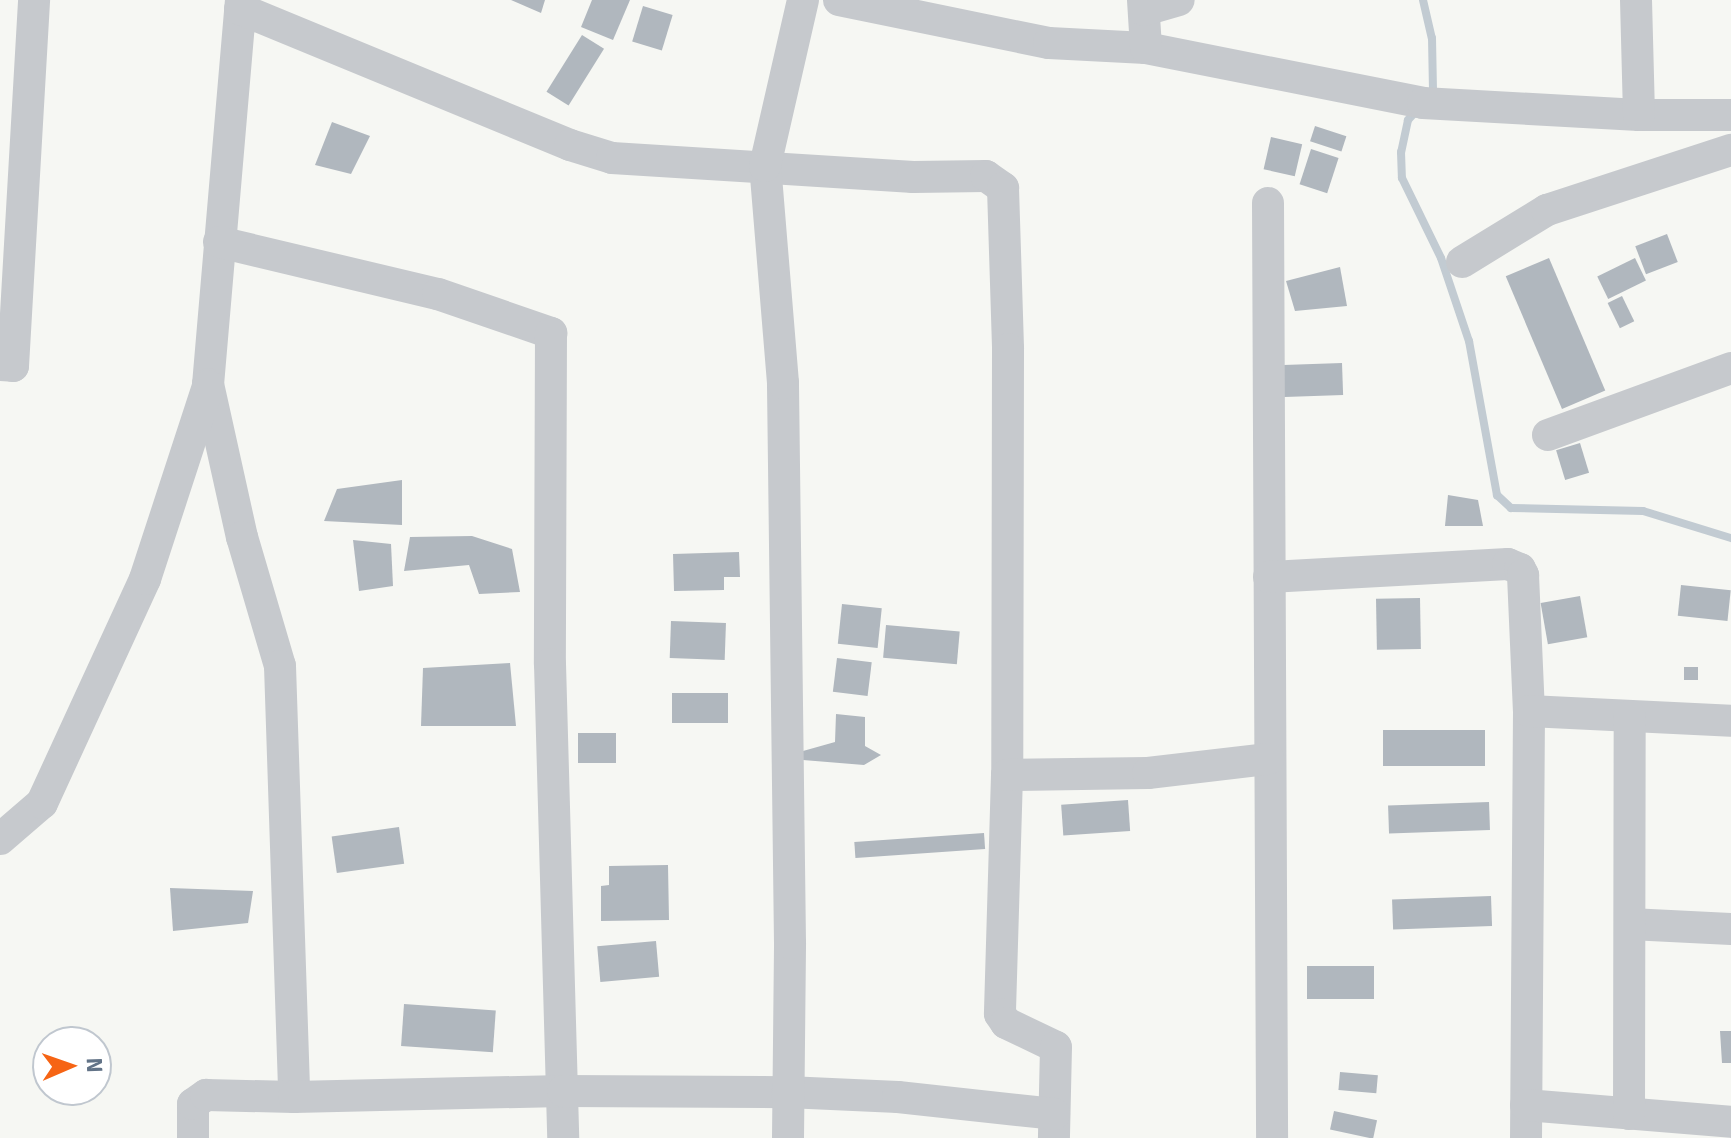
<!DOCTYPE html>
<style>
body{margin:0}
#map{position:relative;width:1731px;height:1138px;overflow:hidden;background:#f6f7f3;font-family:Signika,sans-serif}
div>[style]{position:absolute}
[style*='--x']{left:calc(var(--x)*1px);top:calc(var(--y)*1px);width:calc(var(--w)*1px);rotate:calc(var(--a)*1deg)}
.stream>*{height:8px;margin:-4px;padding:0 4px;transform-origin:4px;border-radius:4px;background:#c2cbd2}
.building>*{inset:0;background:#b0b7be;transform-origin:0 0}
.minor>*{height:32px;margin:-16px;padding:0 16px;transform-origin:16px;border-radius:16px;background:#c6c9cd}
span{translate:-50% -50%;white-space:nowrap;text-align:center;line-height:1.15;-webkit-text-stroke:8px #fff;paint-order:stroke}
.north{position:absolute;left:32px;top:1026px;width:80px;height:80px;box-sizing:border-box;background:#fff;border:2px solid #c0c7cf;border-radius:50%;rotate:88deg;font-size:22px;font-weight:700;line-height:32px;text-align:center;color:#627387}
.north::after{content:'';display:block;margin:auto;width:28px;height:36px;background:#f66414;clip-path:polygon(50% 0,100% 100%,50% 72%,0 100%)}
</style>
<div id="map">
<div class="stream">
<i style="--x:1423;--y:0;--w:39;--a:77"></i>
<i style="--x:1432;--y:38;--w:54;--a:88.9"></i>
<i style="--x:1433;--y:92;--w:5;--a:127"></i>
<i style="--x:1418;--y:109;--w:15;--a:132"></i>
<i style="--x:1408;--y:120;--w:33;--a:102"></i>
<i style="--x:1401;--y:152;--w:26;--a:88"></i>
<i style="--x:1402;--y:178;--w:89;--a:64"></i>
<i style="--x:1441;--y:258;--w:88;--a:71.4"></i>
<i style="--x:1469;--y:341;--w:157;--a:79.7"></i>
<i style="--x:1497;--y:495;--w:19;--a:43"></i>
<i style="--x:1511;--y:508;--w:132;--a:1.3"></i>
<i style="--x:1643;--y:511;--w:92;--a:17.1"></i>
</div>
<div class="building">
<i style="clip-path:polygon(511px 0,545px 0,541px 13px)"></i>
<i style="clip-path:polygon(592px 0,630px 0,613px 40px,581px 27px)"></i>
<i style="left:643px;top:6px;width:31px;height:37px;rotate:17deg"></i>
<i style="left:582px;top:35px;width:26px;height:67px;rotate:32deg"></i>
<i style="clip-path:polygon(332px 122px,370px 136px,351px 174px,315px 165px)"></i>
<i style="left:1315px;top:126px;width:33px;height:16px;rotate:18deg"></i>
<i style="left:1271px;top:137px;width:32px;height:33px;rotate:13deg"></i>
<i style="left:1311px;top:149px;width:29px;height:37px;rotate:18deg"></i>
<i style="left:1667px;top:234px;width:30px;height:34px;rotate:69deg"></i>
<i style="left:1549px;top:258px;width:144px;height:47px;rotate:67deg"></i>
<i style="left:1635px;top:258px;width:25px;height:42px;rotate:64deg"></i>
<i style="clip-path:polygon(1340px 267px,1347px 306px,1295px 311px,1286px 281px)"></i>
<i style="left:1622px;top:296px;width:28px;height:16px;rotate:64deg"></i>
<i style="left:1342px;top:363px;width:32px;height:66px;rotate:88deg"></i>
<i style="left:1580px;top:443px;width:31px;height:25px;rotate:73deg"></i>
<i style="clip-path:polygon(402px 480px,402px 525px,324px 521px,337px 489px)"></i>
<i style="clip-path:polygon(1448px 495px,1478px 500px,1483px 526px,1445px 526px)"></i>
<i style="clip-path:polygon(472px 536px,512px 549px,520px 592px,479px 594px,469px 565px,404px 571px,410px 537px)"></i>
<i style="clip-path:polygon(353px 540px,391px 544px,393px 586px,359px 591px)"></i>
<i style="clip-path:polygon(739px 552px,740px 577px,724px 577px,724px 590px,674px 591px,673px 554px)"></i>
<i style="left:1681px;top:585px;width:50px;height:31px;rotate:6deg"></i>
<i style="left:1580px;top:596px;width:42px;height:40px;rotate:80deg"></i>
<i style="left:1420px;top:598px;width:51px;height:44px;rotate:89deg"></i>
<i style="left:842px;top:604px;width:40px;height:40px;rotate:6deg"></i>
<i style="left:671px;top:621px;width:55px;height:37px;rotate:2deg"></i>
<i style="left:886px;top:625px;width:74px;height:33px;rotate:5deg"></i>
<i style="left:837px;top:658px;width:35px;height:34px;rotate:7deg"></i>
<i style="clip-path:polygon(510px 663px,516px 726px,421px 726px,423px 668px)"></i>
<i style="left:1684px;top:667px;width:14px;height:13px"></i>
<i style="left:672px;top:693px;width:56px;height:30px"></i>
<i style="clip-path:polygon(836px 714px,865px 717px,865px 746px,881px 755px,864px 765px,803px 760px,803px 751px,835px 742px)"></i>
<i style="left:1383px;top:730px;width:102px;height:36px"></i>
<i style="left:578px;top:733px;width:38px;height:30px"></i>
<i style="left:1128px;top:800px;width:31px;height:67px;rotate:86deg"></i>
<i style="left:1489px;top:802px;width:28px;height:101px;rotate:88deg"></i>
<i style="left:399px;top:827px;width:37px;height:68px;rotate:82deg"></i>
<i style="left:984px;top:833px;width:16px;height:130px;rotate:86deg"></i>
<i style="clip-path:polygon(668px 865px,669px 920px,601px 921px,601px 886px,609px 885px,609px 866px)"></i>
<i style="clip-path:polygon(170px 888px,253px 891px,248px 923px,173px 931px)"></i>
<i style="left:1491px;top:896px;width:30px;height:99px;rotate:88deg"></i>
<i style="left:656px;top:941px;width:36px;height:59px;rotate:85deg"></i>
<i style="left:1374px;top:966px;width:33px;height:67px;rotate:90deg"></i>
<i style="left:404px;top:1004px;width:92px;height:42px;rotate:4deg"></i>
<i style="clip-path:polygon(1720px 1031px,1731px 1031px,1731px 1063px,1722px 1063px)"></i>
<i style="left:1340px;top:1072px;width:38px;height:18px;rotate:5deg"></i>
<i style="left:1334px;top:1111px;width:44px;height:19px;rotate:12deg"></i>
</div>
<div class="minor">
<i style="--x:241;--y:0;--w:385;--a:94.9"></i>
<i style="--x:208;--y:384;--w:157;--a:77.5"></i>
<i style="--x:242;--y:537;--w:134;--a:73.6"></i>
<i style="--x:280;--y:666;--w:431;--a:88.1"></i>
<i style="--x:839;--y:0;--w:214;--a:11.6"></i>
<i style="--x:1049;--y:43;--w:97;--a:3"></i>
<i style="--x:1146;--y:48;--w:282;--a:11.2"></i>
<i style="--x:1423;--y:103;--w:216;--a:3.2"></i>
<i style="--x:1639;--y:115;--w:92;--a:0"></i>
<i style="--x:1143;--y:0;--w:48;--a:86.4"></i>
<i style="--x:1636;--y:0;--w:115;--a:88.5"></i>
<i style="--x:240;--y:9;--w:357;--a:22.4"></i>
<i style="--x:570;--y:145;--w:44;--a:17.2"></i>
<i style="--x:612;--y:158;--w:302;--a:3.6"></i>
<i style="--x:913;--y:177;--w:73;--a:-0.8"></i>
<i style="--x:986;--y:176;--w:21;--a:35"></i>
<i style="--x:1003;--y:188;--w:161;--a:88.2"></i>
<i style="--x:1008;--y:349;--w:426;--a:90.1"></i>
<i style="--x:1007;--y:775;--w:239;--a:91.7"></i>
<i style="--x:1000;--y:1014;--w:11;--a:56"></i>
<i style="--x:1006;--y:1023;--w:55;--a:25.6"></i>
<i style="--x:1056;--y:1047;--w:91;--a:91.3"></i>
<i style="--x:1144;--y:10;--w:36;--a:-16"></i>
<i style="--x:1268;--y:203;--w:935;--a:89.75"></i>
<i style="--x:219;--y:242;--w:225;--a:13.4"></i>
<i style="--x:438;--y:294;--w:120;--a:19"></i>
<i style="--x:551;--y:333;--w:331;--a:90.2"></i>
<i style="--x:550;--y:664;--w:474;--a:88.4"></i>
<i style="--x:1462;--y:262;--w:100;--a:-31.5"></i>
<i style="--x:1547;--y:210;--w:194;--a:-18.1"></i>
<i style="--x:0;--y:365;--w:13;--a:4"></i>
<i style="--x:13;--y:366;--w:367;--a:-86.7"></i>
<i style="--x:1548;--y:435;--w:195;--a:-20.1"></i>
<i style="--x:1269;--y:577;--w:239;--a:-3.1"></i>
<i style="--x:1508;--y:564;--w:13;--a:23"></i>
<i style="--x:1520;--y:569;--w:7;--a:63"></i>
<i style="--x:1523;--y:575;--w:136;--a:87.5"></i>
<i style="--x:1529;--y:711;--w:427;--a:90.4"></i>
<i style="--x:1529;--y:711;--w:202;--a:2.8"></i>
<i style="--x:1007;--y:775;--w:141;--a:-0.8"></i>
<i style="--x:1148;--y:773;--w:121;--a:-6.7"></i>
<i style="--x:0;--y:839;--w:55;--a:-40.6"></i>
<i style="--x:42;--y:803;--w:247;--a:-65.3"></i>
<i style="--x:145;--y:579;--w:203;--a:-71.9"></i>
<i style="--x:1630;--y:924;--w:101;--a:2.8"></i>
<i style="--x:1526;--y:1105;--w:206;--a:4.7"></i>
<i style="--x:1629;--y:1114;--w:398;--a:-89.9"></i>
<i style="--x:193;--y:1138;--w:34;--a:-90"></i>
<i style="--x:193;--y:1104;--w:16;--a:-35"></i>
<i style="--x:206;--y:1095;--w:88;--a:1.3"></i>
<i style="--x:294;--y:1097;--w:269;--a:-1.3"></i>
<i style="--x:563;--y:1091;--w:224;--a:0.3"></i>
<i style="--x:787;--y:1092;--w:111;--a:2.6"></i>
<i style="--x:898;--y:1097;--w:157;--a:6.2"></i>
<i style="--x:788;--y:1138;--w:195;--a:-89.4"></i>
<i style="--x:790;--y:943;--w:560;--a:-90.72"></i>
<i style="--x:783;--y:383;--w:218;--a:-94.7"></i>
<i style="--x:765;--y:166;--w:170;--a:-77.1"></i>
</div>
<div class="north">N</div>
</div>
